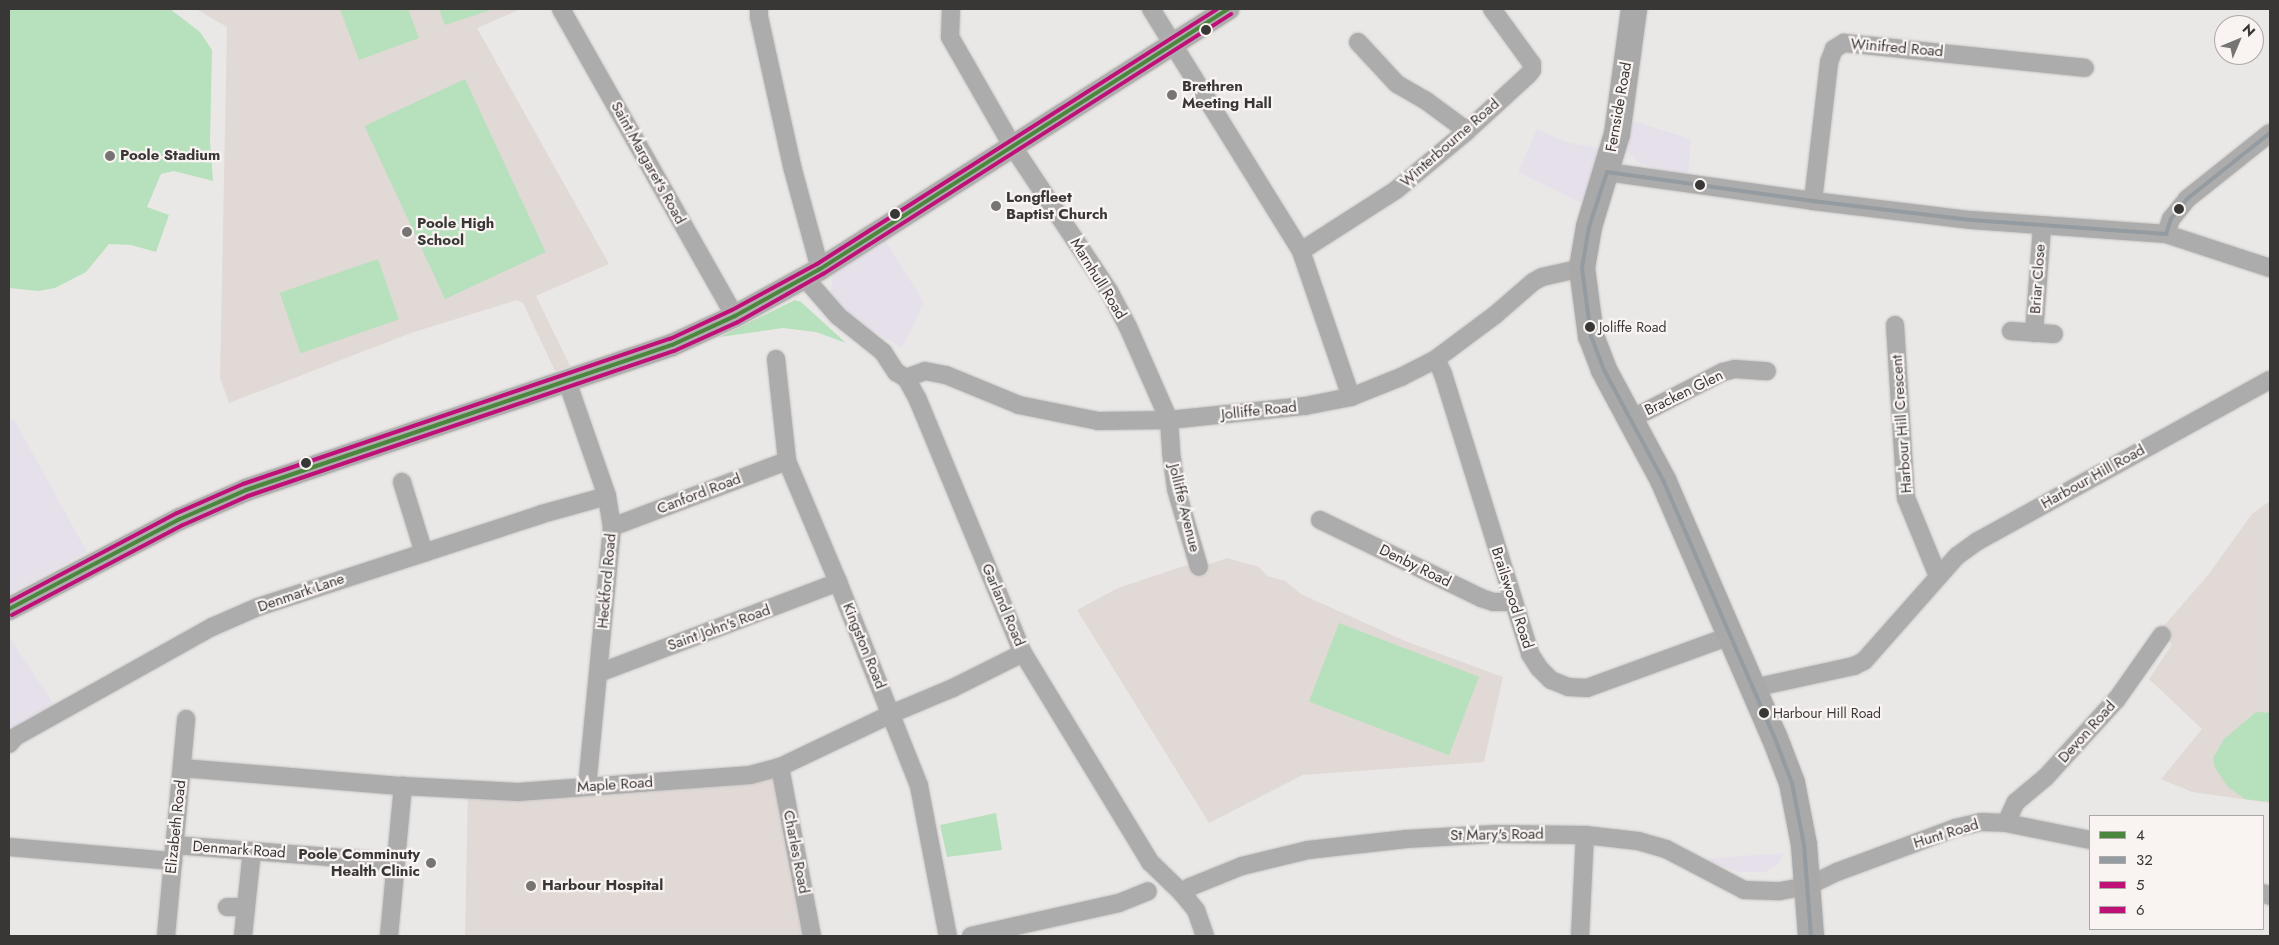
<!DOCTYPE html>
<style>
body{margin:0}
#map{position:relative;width:2279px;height:945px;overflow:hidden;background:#eae8e6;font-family:Jost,sans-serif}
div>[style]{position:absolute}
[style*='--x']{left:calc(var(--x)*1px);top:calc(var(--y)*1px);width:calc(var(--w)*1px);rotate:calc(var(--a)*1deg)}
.commercial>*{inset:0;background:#e6e0eb}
.industrial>*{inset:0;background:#e6e0ea}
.built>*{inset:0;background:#e1d9d6}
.green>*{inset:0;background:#b7e0bc;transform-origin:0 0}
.roads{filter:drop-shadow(0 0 1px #c6c5c4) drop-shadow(0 0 1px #c6c5c4)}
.minor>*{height:18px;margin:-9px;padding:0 9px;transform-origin:9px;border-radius:9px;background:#adacac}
.major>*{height:22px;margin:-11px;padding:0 11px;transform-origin:11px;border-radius:11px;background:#afaeae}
.highway>*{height:26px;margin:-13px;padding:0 13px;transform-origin:13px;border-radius:13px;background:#aaa9a9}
.bus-1>*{height:4px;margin:-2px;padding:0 2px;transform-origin:2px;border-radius:2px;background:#4b863d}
.bus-2>*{height:4px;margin:-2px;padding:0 2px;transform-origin:2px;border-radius:2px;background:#949ca1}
.bus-3>*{height:4px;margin:-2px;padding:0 2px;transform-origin:2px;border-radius:2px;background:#be1076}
.bus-4>*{height:4px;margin:-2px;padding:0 2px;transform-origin:2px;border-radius:2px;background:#be1076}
.dots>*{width:14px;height:14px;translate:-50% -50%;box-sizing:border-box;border:2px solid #f9f4f2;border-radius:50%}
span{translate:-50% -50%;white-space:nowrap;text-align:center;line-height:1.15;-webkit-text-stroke:4.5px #f9f4f2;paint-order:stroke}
.bus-label{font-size:14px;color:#393736}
.left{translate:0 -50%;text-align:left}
.street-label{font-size:15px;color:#393736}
.poi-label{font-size:15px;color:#393736;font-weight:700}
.right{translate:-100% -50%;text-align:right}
.frame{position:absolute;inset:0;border:10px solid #393736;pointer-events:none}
.legend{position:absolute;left:2089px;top:815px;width:175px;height:115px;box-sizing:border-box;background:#f9f4f2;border:1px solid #aca8a7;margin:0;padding:6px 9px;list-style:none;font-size:15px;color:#393736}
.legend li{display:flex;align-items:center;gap:10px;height:25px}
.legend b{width:25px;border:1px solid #aca8a7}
.north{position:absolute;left:2214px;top:15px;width:50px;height:50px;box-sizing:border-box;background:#f9f4f2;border:1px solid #aca8a7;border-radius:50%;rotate:45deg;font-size:14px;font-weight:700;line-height:20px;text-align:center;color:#393736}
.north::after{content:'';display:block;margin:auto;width:18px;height:22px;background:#777574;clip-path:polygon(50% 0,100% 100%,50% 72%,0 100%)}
</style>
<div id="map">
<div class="commercial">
<i style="clip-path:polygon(1626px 119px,1691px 139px,1688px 174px,1661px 171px,1638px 162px,1622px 147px)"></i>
<i style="clip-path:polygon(1537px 129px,1566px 142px,1604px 149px,1581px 203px,1518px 172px)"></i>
<i style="clip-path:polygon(884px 239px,924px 302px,902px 348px,855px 320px,834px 301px,831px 292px,833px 275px,841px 267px)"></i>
<i style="clip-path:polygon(9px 637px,59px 712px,9px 732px)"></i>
<i style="clip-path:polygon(1784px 853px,1778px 864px,1765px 872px,1740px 872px,1700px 859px)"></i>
</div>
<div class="industrial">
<i style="clip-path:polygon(9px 419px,15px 421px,87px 552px,9px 594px)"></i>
</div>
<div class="built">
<i style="clip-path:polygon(196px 9px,521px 9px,477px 28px,609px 264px,536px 296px,570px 366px,555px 371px,523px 303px,517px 300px,411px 333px,229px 403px,220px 378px,227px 27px)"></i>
<i style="clip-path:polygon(2270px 501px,2270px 803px,2192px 792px,2161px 779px,2202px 729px,2149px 679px,2172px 644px,2162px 635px,2162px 628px,2208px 575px,2252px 514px)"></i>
<i style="clip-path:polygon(1227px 558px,1259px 567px,1267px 576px,1285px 581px,1301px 594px,1405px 641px,1503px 677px,1484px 762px,1303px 775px,1209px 823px,1077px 610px,1118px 588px,1184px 566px,1210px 564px)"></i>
<i style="clip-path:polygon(780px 767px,812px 936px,465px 936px,468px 789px)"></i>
</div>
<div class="green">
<i style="clip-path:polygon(9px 9px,170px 9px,200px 32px,212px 50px,210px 141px,213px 181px,174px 171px,161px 174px,147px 207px,169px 215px,156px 252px,131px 245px,109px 244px,86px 272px,55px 288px,38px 291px,9px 288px)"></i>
<i style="clip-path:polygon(340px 9px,408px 9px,419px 38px,359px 60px)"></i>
<i style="clip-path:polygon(439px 9px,494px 9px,445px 25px)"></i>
<i style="left:465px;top:79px;width:191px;height:111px;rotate:65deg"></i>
<i style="left:378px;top:259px;width:64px;height:104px;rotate:71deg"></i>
<i style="clip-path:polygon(795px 300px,801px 302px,846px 343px,816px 332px,783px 328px,720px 337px)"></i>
<i style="left:1339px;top:623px;width:150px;height:84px;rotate:21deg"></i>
<i style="clip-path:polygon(2256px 712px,2270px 713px,2270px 802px,2245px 799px,2228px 787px,2215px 768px,2213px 758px,2224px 739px)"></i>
<i style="clip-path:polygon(996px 813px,1002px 850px,947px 857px,940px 825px)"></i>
</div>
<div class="roads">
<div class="minor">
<i style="--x:561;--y:9;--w:353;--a:60.5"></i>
<i style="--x:759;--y:9;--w:8;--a:90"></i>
<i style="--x:759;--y:17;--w:157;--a:77.5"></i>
<i style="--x:793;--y:170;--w:103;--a:74.7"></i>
<i style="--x:951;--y:9;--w:28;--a:92"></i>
<i style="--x:950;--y:37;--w:127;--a:60.2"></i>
<i style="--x:1013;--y:147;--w:173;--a:56.3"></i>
<i style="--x:1109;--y:291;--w:41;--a:62.2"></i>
<i style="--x:1128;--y:327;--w:102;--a:66.2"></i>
<i style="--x:1169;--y:420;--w:32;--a:86"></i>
<i style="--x:1171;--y:452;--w:37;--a:82"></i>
<i style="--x:1176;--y:489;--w:81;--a:73.6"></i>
<i style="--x:1151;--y:9;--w:285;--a:58.2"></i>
<i style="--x:1301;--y:251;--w:154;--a:71.1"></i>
<i style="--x:1358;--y:42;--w:57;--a:47.1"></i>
<i style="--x:1397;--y:84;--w:32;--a:30"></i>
<i style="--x:1425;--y:100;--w:52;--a:36.4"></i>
<i style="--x:1607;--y:172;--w:208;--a:8"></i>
<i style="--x:1813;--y:201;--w:159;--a:6.9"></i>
<i style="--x:1971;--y:220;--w:196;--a:4.1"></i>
<i style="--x:2166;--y:234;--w:109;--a:18.1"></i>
<i style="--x:1813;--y:201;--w:140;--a:-83.4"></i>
<i style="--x:1829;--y:62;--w:14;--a:-69"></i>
<i style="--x:1834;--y:49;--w:12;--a:-31"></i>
<i style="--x:1844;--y:43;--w:242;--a:5.9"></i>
<i style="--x:2166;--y:234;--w:16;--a:-72"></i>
<i style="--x:2171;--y:219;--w:26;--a:-51"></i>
<i style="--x:2187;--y:199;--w:106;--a:-38.5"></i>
<i style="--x:1301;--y:251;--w:113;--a:-32.7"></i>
<i style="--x:1396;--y:190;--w:92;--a:-39.7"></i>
<i style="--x:1467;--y:131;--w:83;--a:-42.6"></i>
<i style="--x:1528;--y:75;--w:6;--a:-51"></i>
<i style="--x:1532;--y:70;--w:6;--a:-90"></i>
<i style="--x:1532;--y:64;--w:68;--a:-126"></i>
<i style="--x:805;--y:278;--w:50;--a:49"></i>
<i style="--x:838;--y:316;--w:58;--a:38.7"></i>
<i style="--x:883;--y:352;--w:24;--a:57"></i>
<i style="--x:896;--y:372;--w:12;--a:31"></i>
<i style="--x:906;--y:378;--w:25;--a:61"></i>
<i style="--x:918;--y:400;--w:274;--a:67.5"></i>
<i style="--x:1023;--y:653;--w:245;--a:58.7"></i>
<i style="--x:1150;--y:862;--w:45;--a:44.1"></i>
<i style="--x:1182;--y:893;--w:22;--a:51"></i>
<i style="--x:1196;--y:910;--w:28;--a:71"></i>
<i style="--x:1895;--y:325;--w:173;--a:86.4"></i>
<i style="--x:1906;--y:498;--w:84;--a:67.7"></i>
<i style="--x:2011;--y:331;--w:43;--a:4"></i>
<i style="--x:2034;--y:333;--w:107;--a:-85.7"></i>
<i style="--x:776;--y:359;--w:103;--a:83.8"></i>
<i style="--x:787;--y:461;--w:131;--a:67.1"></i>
<i style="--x:838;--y:582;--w:219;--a:68.3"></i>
<i style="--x:919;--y:786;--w:153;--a:79.1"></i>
<i style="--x:1436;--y:359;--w:17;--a:65"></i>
<i style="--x:1443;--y:374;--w:293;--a:72.7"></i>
<i style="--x:1530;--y:654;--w:17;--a:57"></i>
<i style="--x:1539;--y:668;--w:17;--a:45"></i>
<i style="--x:1551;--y:680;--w:18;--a:22"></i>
<i style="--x:1568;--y:687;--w:19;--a:3"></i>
<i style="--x:1587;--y:688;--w:152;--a:-20"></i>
<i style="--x:906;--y:378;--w:20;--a:-20"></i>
<i style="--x:925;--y:371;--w:21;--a:11"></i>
<i style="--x:946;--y:375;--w:79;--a:22.3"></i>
<i style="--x:1019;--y:405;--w:81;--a:11.4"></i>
<i style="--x:1098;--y:421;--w:71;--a:-0.8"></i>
<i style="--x:1169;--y:420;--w:137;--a:-5.9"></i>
<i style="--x:1305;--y:406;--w:47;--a:-11.1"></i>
<i style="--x:1351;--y:397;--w:54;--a:-21.8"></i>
<i style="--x:1401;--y:377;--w:39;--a:-27"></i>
<i style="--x:1436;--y:359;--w:74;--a:-36.7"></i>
<i style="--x:1495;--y:315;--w:50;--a:-41"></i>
<i style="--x:1533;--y:282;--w:10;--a:-29"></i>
<i style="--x:1542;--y:277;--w:41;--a:-12.7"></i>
<i style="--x:567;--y:381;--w:122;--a:70.8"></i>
<i style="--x:607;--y:496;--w:31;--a:81"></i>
<i style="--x:612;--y:527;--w:261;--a:95.5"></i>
<i style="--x:1631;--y:419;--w:103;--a:-27.1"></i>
<i style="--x:1723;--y:372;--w:12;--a:-14"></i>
<i style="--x:1735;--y:369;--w:32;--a:4"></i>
<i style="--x:402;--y:482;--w:74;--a:72.8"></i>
<i style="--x:1320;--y:520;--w:179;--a:25.8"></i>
<i style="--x:1481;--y:598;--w:13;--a:18"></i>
<i style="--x:1493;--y:602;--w:20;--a:0"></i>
<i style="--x:612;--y:527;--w:187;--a:-20.7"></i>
<i style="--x:599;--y:673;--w:256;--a:-20.8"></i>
<i style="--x:1753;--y:688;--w:103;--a:-12.3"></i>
<i style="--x:1854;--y:666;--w:11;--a:-27"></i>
<i style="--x:1864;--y:661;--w:140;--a:-48.5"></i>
<i style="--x:1957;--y:556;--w:26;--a:-36"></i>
<i style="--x:1978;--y:541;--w:333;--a:-28.9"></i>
<i style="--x:9;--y:744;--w:9;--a:-49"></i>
<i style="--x:15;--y:737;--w:226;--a:-29.2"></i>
<i style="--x:212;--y:627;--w:50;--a:-23.5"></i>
<i style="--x:258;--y:607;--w:299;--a:-18.1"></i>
<i style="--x:542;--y:514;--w:67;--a:-15.5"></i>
<i style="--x:780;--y:767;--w:172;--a:79.3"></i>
<i style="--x:182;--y:768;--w:222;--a:4.7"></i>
<i style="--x:403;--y:786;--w:115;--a:3"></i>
<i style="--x:518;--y:792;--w:233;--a:-4.2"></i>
<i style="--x:750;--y:775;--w:31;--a:-15"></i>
<i style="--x:780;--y:767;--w:123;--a:-25.5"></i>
<i style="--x:891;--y:714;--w:67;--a:-22.8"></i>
<i style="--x:953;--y:688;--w:78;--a:-26.6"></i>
<i style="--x:2006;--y:823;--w:23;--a:-65"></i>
<i style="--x:2016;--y:802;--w:38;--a:-40"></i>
<i style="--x:2045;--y:778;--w:107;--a:-47.7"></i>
<i style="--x:2117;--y:699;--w:78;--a:-54.9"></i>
<i style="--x:174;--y:845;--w:222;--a:4.4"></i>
<i style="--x:9;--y:847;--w:165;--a:4.9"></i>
<i style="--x:1182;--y:893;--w:10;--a:-37"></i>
<i style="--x:1190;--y:887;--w:56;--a:-22"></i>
<i style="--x:1242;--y:866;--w:68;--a:-13.6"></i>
<i style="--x:1308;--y:850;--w:99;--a:-6.4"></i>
<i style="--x:1406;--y:839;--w:90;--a:-3.2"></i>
<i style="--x:1496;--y:834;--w:89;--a:0.6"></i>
<i style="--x:1585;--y:835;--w:53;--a:6.5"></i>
<i style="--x:1638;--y:841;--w:29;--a:16"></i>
<i style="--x:1666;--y:849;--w:88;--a:27.7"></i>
<i style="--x:1744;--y:890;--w:36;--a:2"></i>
<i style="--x:1780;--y:891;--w:28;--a:-10"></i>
<i style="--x:1808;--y:886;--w:32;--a:-26"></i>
<i style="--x:1837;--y:872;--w:126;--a:-20.4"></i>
<i style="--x:1955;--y:828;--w:27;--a:-13"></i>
<i style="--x:1981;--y:822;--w:25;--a:2"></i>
<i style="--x:2006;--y:823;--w:86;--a:11.4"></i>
<i style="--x:2263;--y:893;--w:8;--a:23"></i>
<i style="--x:227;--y:907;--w:19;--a:0"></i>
<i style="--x:166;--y:936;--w:218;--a:-84.7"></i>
<i style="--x:243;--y:936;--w:85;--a:-84"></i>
<i style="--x:389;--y:936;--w:151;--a:-84.7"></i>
<i style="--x:971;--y:936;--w:152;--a:-12.6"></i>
<i style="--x:1119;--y:903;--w:31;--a:-22"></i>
<i style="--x:1580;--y:936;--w:101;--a:-87.2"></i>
</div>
<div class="major">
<i style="--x:9;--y:609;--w:193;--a:-27.8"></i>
<i style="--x:180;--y:519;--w:72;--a:-23.7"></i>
<i style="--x:246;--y:490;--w:450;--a:-18.8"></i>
<i style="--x:672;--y:345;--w:69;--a:-24.7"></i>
<i style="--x:735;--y:316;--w:97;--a:-28.9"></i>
<i style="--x:820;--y:269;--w:484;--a:-32.5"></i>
</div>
<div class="highway">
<i style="--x:1634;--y:9;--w:126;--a:97.7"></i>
<i style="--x:1617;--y:134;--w:97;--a:106.8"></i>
<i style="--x:1589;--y:227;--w:42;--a:99.7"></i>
<i style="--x:1582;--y:268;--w:69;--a:82.5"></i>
<i style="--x:1591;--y:336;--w:36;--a:69"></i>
<i style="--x:1604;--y:370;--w:125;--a:61.8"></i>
<i style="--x:1663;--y:480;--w:279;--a:66.6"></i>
<i style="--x:1774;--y:736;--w:50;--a:69"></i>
<i style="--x:1792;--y:783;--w:63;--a:79"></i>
<i style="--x:1804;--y:845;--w:91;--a:85.6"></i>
</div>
</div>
<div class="bus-1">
<i style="--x:9;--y:609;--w:193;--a:-27.8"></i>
<i style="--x:180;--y:519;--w:72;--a:-23.7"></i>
<i style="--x:246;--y:490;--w:450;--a:-18.8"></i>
<i style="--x:672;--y:345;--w:69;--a:-24.7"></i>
<i style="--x:735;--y:316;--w:97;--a:-28.9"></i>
<i style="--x:820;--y:269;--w:484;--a:-32.5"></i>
</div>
<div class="bus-2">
<i style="--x:1607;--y:172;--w:58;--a:108.1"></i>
<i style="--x:1589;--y:227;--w:42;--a:99.7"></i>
<i style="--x:1582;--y:268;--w:69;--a:82.5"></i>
<i style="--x:1591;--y:336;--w:36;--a:69"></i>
<i style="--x:1604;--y:370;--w:125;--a:61.8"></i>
<i style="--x:1663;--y:480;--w:279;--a:66.6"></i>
<i style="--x:1774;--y:736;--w:50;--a:69"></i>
<i style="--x:1792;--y:783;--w:63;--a:79"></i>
<i style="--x:1804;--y:845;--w:91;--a:85.6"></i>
<i style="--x:1607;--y:172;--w:208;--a:8"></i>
<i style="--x:1813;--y:201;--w:159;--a:6.9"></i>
<i style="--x:1971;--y:220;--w:196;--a:4.1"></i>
<i style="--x:2166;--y:234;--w:16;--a:-72"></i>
<i style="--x:2171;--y:219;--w:26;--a:-51"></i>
<i style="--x:2187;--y:199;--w:106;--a:-38.5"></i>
</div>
<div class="bus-3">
<i style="--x:12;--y:615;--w:193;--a:-27.8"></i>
<i style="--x:183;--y:525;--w:71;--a:-24"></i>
<i style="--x:248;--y:496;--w:450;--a:-18.8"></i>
<i style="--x:674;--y:351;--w:70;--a:-24.4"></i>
<i style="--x:738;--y:322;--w:98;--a:-29.5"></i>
<i style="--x:823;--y:274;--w:484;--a:-32.5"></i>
</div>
<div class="bus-4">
<i style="--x:9;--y:602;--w:190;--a:-27.9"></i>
<i style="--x:177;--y:513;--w:72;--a:-23.7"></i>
<i style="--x:243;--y:484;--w:451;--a:-18.8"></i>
<i style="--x:670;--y:339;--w:68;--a:-25.1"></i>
<i style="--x:732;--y:310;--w:97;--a:-28.4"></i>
<i style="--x:817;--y:264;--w:474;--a:-32.5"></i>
</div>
<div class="dots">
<i style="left:1206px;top:30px;background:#393736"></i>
<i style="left:1172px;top:95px;background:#777574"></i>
<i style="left:110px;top:156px;background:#777574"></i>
<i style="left:1700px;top:185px;background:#393736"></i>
<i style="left:996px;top:206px;background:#777574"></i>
<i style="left:2179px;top:209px;background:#393736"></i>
<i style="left:895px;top:214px;background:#393736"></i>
<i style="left:407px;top:232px;background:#777574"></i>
<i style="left:1590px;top:327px;background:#393736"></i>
<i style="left:306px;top:463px;background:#393736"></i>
<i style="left:1764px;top:713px;background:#393736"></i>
<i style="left:431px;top:863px;background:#777574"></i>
<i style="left:531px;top:886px;background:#777574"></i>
</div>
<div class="bus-label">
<span class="left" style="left:1599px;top:327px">Joliffe Road</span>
<span class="left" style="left:1773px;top:713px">Harbour Hill Road</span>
</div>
<div class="street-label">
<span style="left:1897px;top:48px;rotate:5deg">Winifred Road</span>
<span style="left:1619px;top:107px;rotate:-80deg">Fernside Road</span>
<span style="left:1450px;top:143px;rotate:-41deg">Winterbourne Road</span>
<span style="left:648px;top:163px;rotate:61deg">Saint Margaret's Road</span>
<span style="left:1098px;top:279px;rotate:58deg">Marnhull Road</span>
<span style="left:2038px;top:279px;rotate:-86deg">Briar Close</span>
<span style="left:1684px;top:393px;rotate:-26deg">Bracken Glen</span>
<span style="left:1259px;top:411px;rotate:-6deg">Jolliffe Road</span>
<span style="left:1902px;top:424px;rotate:-94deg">Harbour Hill Crescent</span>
<span style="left:2093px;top:477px;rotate:-29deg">Harbour Hill Road</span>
<span style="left:699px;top:494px;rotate:-21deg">Canford Road</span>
<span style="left:1184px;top:508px;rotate:76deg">Jolliffe Avenue</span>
<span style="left:1415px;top:566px;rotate:26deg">Denby Road</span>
<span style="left:607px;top:581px;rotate:-85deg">Heckford Road</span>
<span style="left:301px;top:593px;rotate:-19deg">Denmark Lane</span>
<span style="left:1512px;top:598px;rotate:72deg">Brailswood Road</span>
<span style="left:1003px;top:605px;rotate:67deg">Garland Road</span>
<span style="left:719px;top:628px;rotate:-20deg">Saint John's Road</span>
<span style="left:864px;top:646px;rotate:68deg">Kingston Road</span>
<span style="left:2087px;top:732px;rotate:-48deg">Devon Road</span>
<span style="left:615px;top:785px;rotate:-4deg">Maple Road</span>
<span style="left:176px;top:827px;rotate:-84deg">Elizabeth Road</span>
<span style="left:1946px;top:834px;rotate:-17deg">Hunt Road</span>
<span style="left:1497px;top:835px;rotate:-1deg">St Mary's Road</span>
<span style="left:239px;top:850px;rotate:4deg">Denmark Road</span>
<span style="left:796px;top:852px;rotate:79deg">Charles Road</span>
</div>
<div class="poi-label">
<span class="left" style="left:1182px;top:95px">Brethren<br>Meeting Hall</span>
<span class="left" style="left:120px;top:156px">Poole Stadium</span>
<span class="left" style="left:1006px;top:206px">Longfleet<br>Baptist Church</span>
<span class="left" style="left:417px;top:232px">Poole High<br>School</span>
<span class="right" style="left:420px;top:863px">Poole Comminuty<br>Health Clinic</span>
<span class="left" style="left:542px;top:886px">Harbour Hospital</span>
</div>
<div class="frame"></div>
<ul class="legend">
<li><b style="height:6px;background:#4b863d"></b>4</li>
<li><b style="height:6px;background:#949ca1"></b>32</li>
<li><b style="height:6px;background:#be1076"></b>5</li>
<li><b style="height:6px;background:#be1076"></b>6</li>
</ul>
<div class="north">N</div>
</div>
